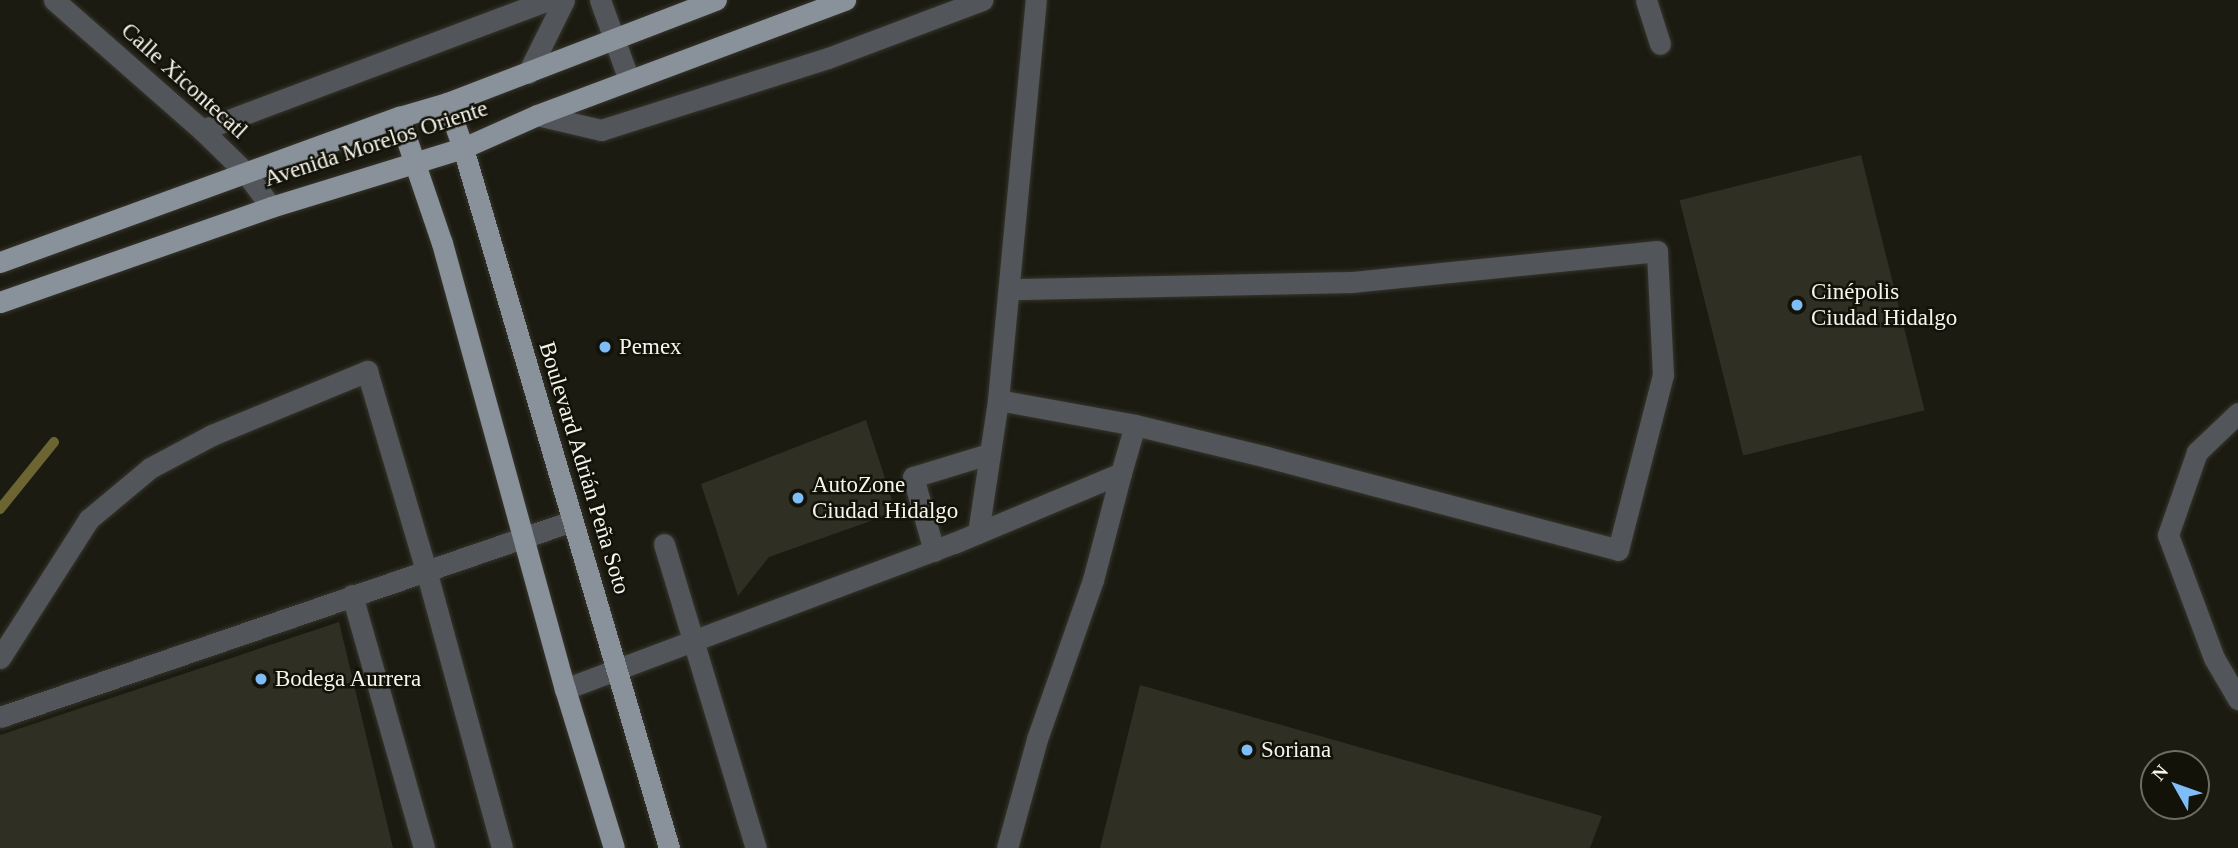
<!DOCTYPE html>
<meta charset="utf-8">
<style>
body{margin:0}
#map{position:relative;width:2238px;height:848px;overflow:hidden;background:#1c1b11;font-family:"Times New Roman",serif}
div>[style]{position:absolute}
[style*='--x']{left:calc(var(--x)*1px);top:calc(var(--y)*1px);width:calc(var(--w)*1px);rotate:calc(var(--a)*1deg)}
.stream>*{height:10px;margin:-5px;padding:0 5px;transform-origin:5px;border-radius:5px;background:#6c6532}
.building>*{inset:0;background:#302f24;transform-origin:0 0}
.roads{filter:drop-shadow(0 0 2px #36352c) drop-shadow(0 0 2px #36352c)}
.minor>*{height:21px;margin:-10.5px;padding:0 10.5px;transform-origin:10.5px;border-radius:10.5px;background:#52565a}
.major>*{height:21px;margin:-10.5px;padding:0 10.5px;transform-origin:10.5px;border-radius:10.5px;background:#89919a}
.dots>*{width:19px;height:19px;translate:-50% -50%;box-sizing:border-box;border:4px solid #131208;border-radius:50%}
span{translate:-50% -50%;white-space:nowrap;text-align:center;line-height:1.15;-webkit-text-stroke:5px #131208;paint-order:stroke}
.street-label{font-size:23px;color:#f5f5ee}
.poi-label{font-size:23px;color:#f5f5ee}
.left{translate:0 -50%;text-align:left}
.north{position:absolute;left:2140px;top:750px;width:70px;height:70px;box-sizing:border-box;background:#131208;border:2px solid #6d6d64;border-radius:50%;rotate:310deg;font-size:19px;font-weight:700;line-height:28px;text-align:center;color:#f5f5ee}
.north::after{content:'';display:block;margin:auto;width:24px;height:32px;background:#7fbdf9;clip-path:polygon(50% 0,100% 100%,50% 72%,0 100%)}
</style>
<div id="map">
<div class="stream">
<i style="--x:0;--y:509;--w:86;--a:-51.1"></i>
</div>
<div class="building">
<i style="left:1861px;top:155px;width:263px;height:187px;rotate:76deg"></i>
<i style="clip-path:polygon(866px 420px,896px 512px,769px 557px,738px 596px,701px 484px)"></i>
<i style="clip-path:polygon(339px 622px,393px 848px,0 848px,0 735px)"></i>
<i style="clip-path:polygon(1140px 685px,1602px 816px,1590px 848px,1100px 848px)"></i>
</div>
<div class="roads">
<div class="minor">
<i style="--x:54;--y:0;--w:197;--a:41.3"></i>
<i style="--x:202;--y:130;--w:62;--a:44.3"></i>
<i style="--x:246;--y:173;--w:42;--a:53.7"></i>
<i style="--x:600;--y:0;--w:85;--a:70.1"></i>
<i style="--x:1646;--y:0;--w:46;--a:72.3"></i>
<i style="--x:528;--y:73;--w:81;--a:-63.7"></i>
<i style="--x:537;--y:115;--w:66;--a:13.2"></i>
<i style="--x:601;--y:130;--w:238;--a:-17.6"></i>
<i style="--x:828;--y:58;--w:165;--a:-20.6"></i>
<i style="--x:202;--y:130;--w:370;--a:-20.6"></i>
<i style="--x:998;--y:400;--w:139;--a:10.3"></i>
<i style="--x:1135;--y:425;--w:136;--a:13.6"></i>
<i style="--x:1267;--y:457;--w:363;--a:14.8"></i>
<i style="--x:1618;--y:550;--w:181;--a:-75.6"></i>
<i style="--x:1663;--y:375;--w:124;--a:-92.8"></i>
<i style="--x:1657;--y:251;--w:307;--a:174.2"></i>
<i style="--x:1352;--y:282;--w:343;--a:178.8"></i>
<i style="--x:2238;--y:413;--w:57;--a:136.4"></i>
<i style="--x:2197;--y:452;--w:88;--a:109.3"></i>
<i style="--x:2168;--y:535;--w:131;--a:69.5"></i>
<i style="--x:2214;--y:658;--w:48;--a:59.7"></i>
<i style="--x:978;--y:533;--w:134;--a:-81.4"></i>
<i style="--x:998;--y:400;--w:402;--a:-84.6"></i>
<i style="--x:664;--y:544;--w:318;--a:73.2"></i>
<i style="--x:934;--y:551;--w:77;--a:-105.8"></i>
<i style="--x:913;--y:477;--w:78;--a:-17"></i>
<i style="--x:352;--y:595;--w:263;--a:74.1"></i>
<i style="--x:0;--y:658;--w:165;--a:-57.4"></i>
<i style="--x:89;--y:519;--w:80;--a:-39.9"></i>
<i style="--x:150;--y:468;--w:70;--a:-28"></i>
<i style="--x:212;--y:435;--w:168;--a:-22.4"></i>
<i style="--x:367;--y:371;--w:208;--a:73.5"></i>
<i style="--x:426;--y:570;--w:288;--a:74.7"></i>
<i style="--x:565;--y:689;--w:415;--a:-20.6"></i>
<i style="--x:954;--y:543;--w:181;--a:-22.7"></i>
<i style="--x:1121;--y:473;--w:50;--a:-73.7"></i>
<i style="--x:0;--y:717;--w:605;--a:-18.91"></i>
<i style="--x:1007;--y:848;--w:113;--a:-74.6"></i>
<i style="--x:1037;--y:739;--w:169;--a:-70.6"></i>
<i style="--x:1093;--y:580;--w:111;--a:-75.3"></i>
</div>
<div class="major">
<i style="--x:447;--y:103;--w:48;--a:70.4"></i>
<i style="--x:463;--y:148;--w:730;--a:73.6"></i>
<i style="--x:399;--y:117;--w:133;--a:71.2"></i>
<i style="--x:442;--y:243;--w:463;--a:74.6"></i>
<i style="--x:565;--y:689;--w:166;--a:72.9"></i>
<i style="--x:0;--y:262;--w:425;--a:-20"></i>
<i style="--x:399;--y:117;--w:50;--a:-16.3"></i>
<i style="--x:447;--y:103;--w:288;--a:-21"></i>
<i style="--x:0;--y:302;--w:287;--a:-19.3"></i>
<i style="--x:271;--y:207;--w:201;--a:-17.1"></i>
<i style="--x:463;--y:148;--w:81;--a:-24"></i>
<i style="--x:537;--y:115;--w:329;--a:-20.5"></i>
</div>
</div>
<div class="dots">
<i style="left:1797px;top:305px;background:#7fbdf9"></i>
<i style="left:605px;top:347px;background:#7fbdf9"></i>
<i style="left:798px;top:498px;background:#7fbdf9"></i>
<i style="left:261px;top:679px;background:#7fbdf9"></i>
<i style="left:1247px;top:750px;background:#7fbdf9"></i>
</div>
<div class="street-label">
<span style="left:184px;top:81px;rotate:42deg">Calle Xicontecatl</span>
<span style="left:376px;top:144px;rotate:-18deg">Avenida Morelos Oriente</span>
<span style="left:584px;top:468px;rotate:73deg">Boulevard Adrián Peña Soto</span>
</div>
<div class="poi-label">
<span class="left" style="left:1811px;top:305px">Cinépolis<br>Ciudad Hidalgo</span>
<span class="left" style="left:619px;top:347px">Pemex</span>
<span class="left" style="left:812px;top:498px">AutoZone<br>Ciudad Hidalgo</span>
<span class="left" style="left:275px;top:679px">Bodega Aurrera</span>
<span class="left" style="left:1261px;top:750px">Soriana</span>
</div>
<div class="north">N</div>
</div>
